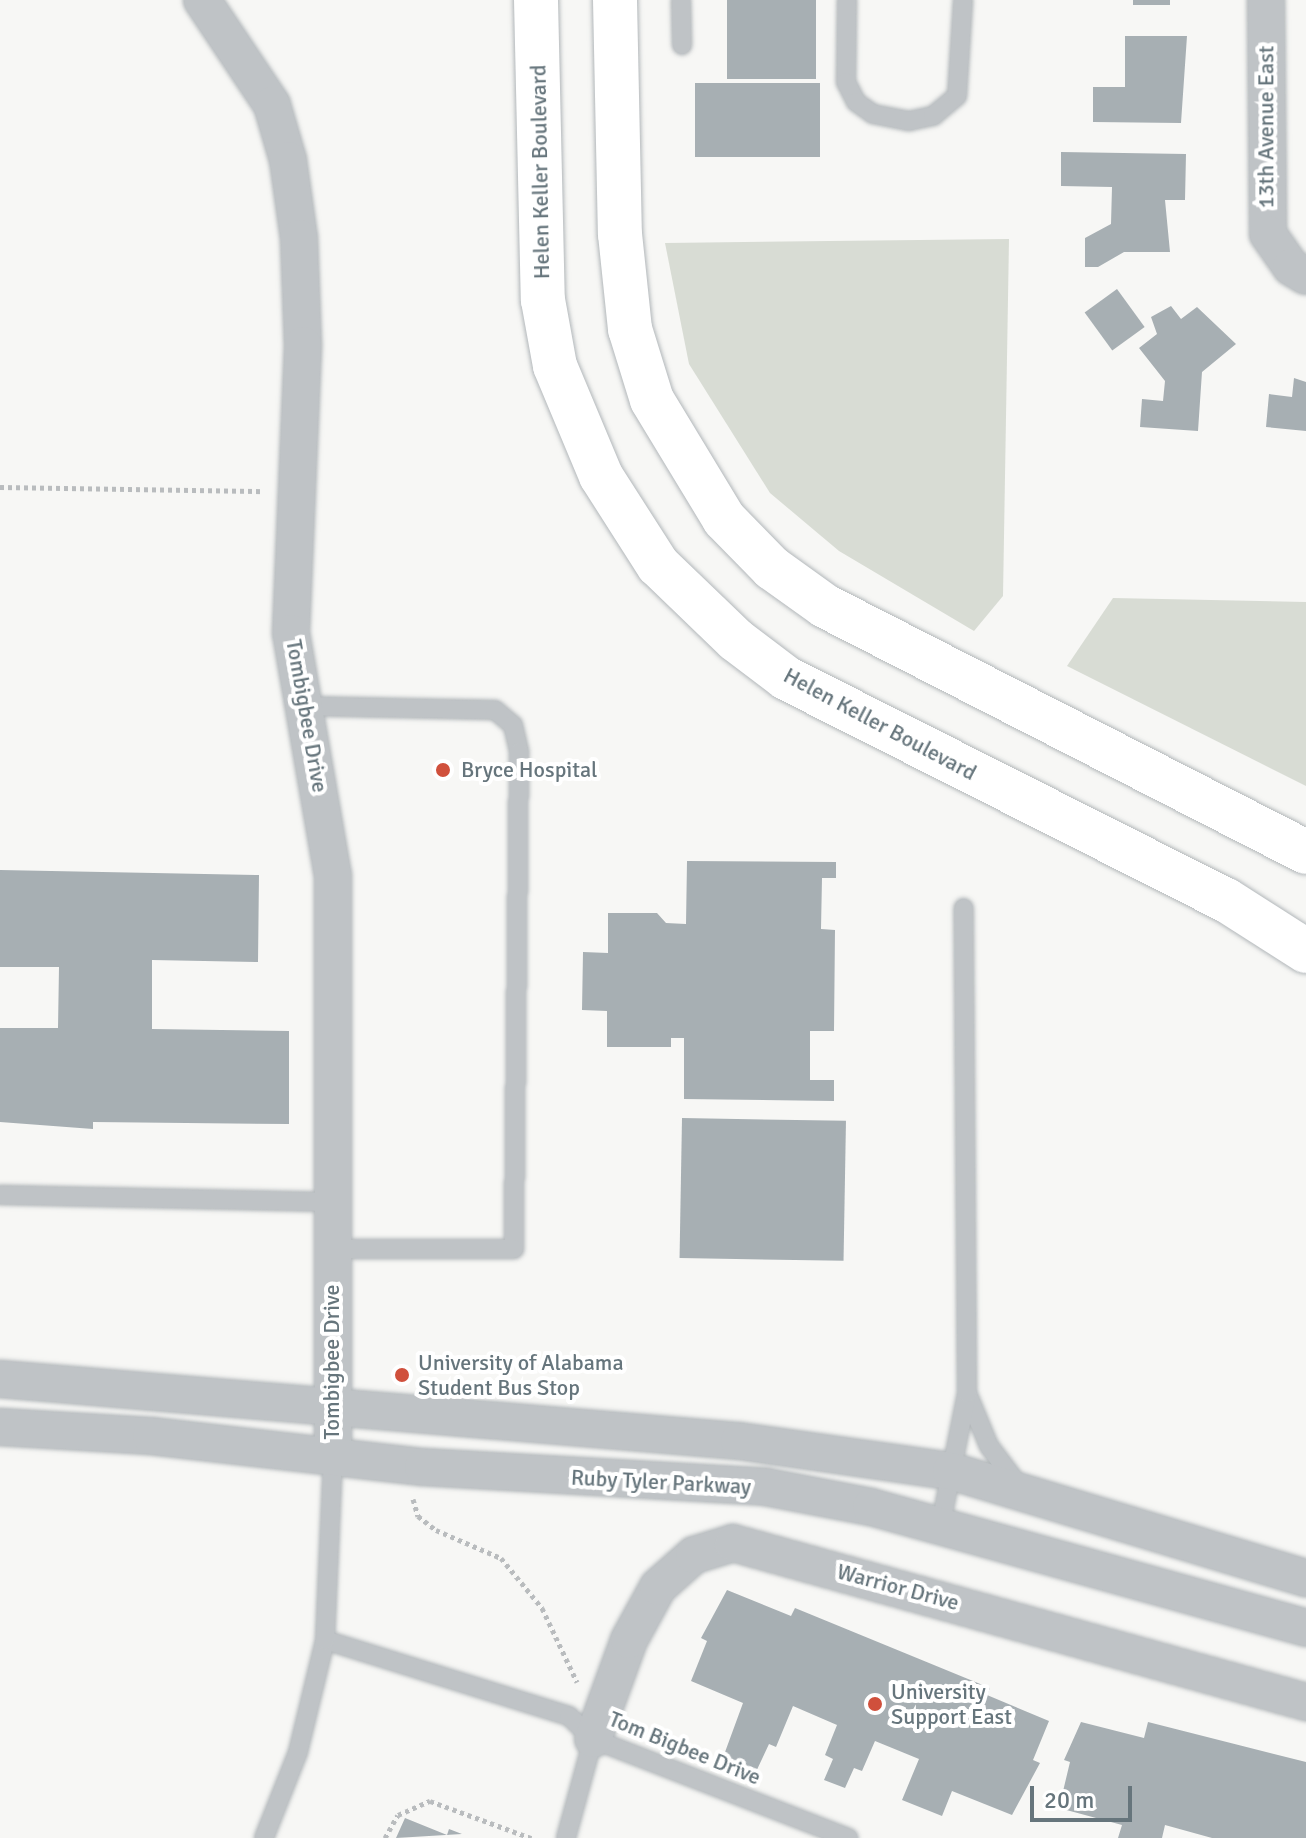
<!DOCTYPE html>
<style>
body{margin:0}
#map{position:relative;width:1306px;height:1838px;overflow:hidden;background:#f7f7f5;font-family:Signika,sans-serif}
div>[style]{position:absolute}
[style*='--x']{left:calc(var(--x)*1px);top:calc(var(--y)*1px);width:calc(var(--w)*1px);rotate:calc(var(--a)*1deg)}
.green>*{inset:0;background:#d8dcd4}
.building>*{inset:0;background:#a7afb3;transform-origin:0 0}
.path>*{height:5px;margin-top:-2.5px;transform-origin:0;background:repeating-linear-gradient(90deg,#b9bcbe 0 4px,transparent 0 8px)}
.roads{filter:drop-shadow(0 0 2px #b2b7ba) drop-shadow(0 0 2px #b2b7ba)}
.lane>*{height:18px;margin:-9px;padding:0 9px;transform-origin:9px;border-radius:9px;background:#bfc3c6}
.street>*{height:36px;margin:-18px;padding:0 18px;transform-origin:18px;border-radius:18px;background:#bfc3c6}
.secondary>*{height:44px;margin:-22px;padding:0 22px;transform-origin:22px;border-radius:22px;background:#fff}
.dots>*{width:22px;height:22px;translate:-50% -50%;box-sizing:border-box;border:4px solid #fff;border-radius:50%}
span{translate:-50% -50%;white-space:nowrap;text-align:center;line-height:1.15;-webkit-text-stroke:8px #fff;paint-order:stroke}
.street-label{font-size:22px;color:#66757c}
.poi-label{font-size:22px;color:#66757c}
.left{translate:0 -50%;text-align:left}
.scale{position:absolute;left:1030px;top:1786px;width:102px;height:36px;box-sizing:border-box;border:4px solid #66757c;border-top:0;padding-left:10px;font-size:24px;line-height:28px;white-space:nowrap;color:#66757c;-webkit-text-stroke:6px #fff;paint-order:stroke}
</style>
<div id="map">
<div class="green">
<i style="clip-path:polygon(1009px 239px,1003px 596px,974px 631px,839px 551px,770px 493px,689px 364px,665px 243px)"></i>
<i style="clip-path:polygon(1113px 598px,1306px 602px,1306px 786px,1067px 666px)"></i>
</div>
<div class="building">
<i style="left:727px;top:0;width:89px;height:79px"></i>
<i style="left:1133px;top:0;width:37px;height:5px"></i>
<i style="clip-path:polygon(1125px 36px,1187px 36px,1181px 123px,1093px 122px,1093px 87px,1125px 87px)"></i>
<i style="left:695px;top:83px;width:125px;height:74px"></i>
<i style="clip-path:polygon(1061px 152px,1186px 154px,1185px 200px,1165px 200px,1170px 252px,1124px 252px,1098px 267px,1085px 267px,1085px 238px,1111px 224px,1112px 187px,1061px 186px)"></i>
<i style="left:1117px;top:289px;width:47px;height:40px;rotate:54deg"></i>
<i style="clip-path:polygon(1171px 306px,1181px 319px,1197px 307px,1236px 344px,1202px 372px,1198px 431px,1140px 427px,1142px 399px,1163px 401px,1165px 381px,1139px 348px,1157px 334px,1151px 317px)"></i>
<i style="clip-path:polygon(1294px 378px,1306px 382px,1306px 431px,1266px 427px,1269px 394px,1292px 397px)"></i>
<i style="clip-path:polygon(687px 861px,836px 862px,836px 878px,822px 878px,821px 929px,835px 930px,834px 1031px,810px 1031px,810px 1080px,834px 1080px,834px 1101px,684px 1099px,684px 1038px,671px 1038px,671px 1047px,607px 1047px,607px 1011px,582px 1010px,583px 952px,608px 953px,608px 913px,657px 913px,666px 923px,686px 924px)"></i>
<i style="clip-path:polygon(0 870px,259px 875px,258px 962px,152px 960px,152px 1029px,289px 1031px,289px 1124px,93px 1122px,93px 1129px,0 1122px,0 1028px,58px 1028px,59px 967px,0 967px)"></i>
<i style="left:682px;top:1118px;width:164px;height:140px;rotate:1deg"></i>
<i style="clip-path:polygon(727px 1590px,791px 1616px,795px 1608px,990px 1688px,987px 1695px,1049px 1721px,1033px 1760px,1040px 1763px,1012px 1815px,952px 1791px,942px 1816px,902px 1800px,919px 1759px,875px 1741px,862px 1771px,854px 1768px,845px 1788px,824px 1780px,833px 1759px,825px 1755px,837px 1725px,793px 1706px,776px 1747px,769px 1744px,754px 1776px,721px 1763px,743px 1703px,691px 1681px,707px 1641px,701px 1638px)"></i>
<i style="clip-path:polygon(1081px 1722px,1144px 1738px,1148px 1722px,1306px 1762px,1306px 1838px,1212px 1838px,1165px 1825px,1162px 1838px,1118px 1838px,1122px 1825px,1059px 1808px,1070px 1762px,1064px 1760px)"></i>
<i style="clip-path:polygon(405px 1818px,447px 1835px,449px 1829px,462px 1834px,396px 1838px)"></i>
</div>
<div class="path">
<i style="--x:0;--y:487;--w:264;--a:0.9"></i>
<i style="--x:413;--y:1499;--w:18;--a:74"></i>
<i style="--x:418;--y:1516;--w:23;--a:38"></i>
<i style="--x:436;--y:1530;--w:71;--a:23.3"></i>
<i style="--x:501;--y:1558;--w:65;--a:50.6"></i>
<i style="--x:542;--y:1608;--w:82;--a:64.7"></i>
<i style="--x:385;--y:1838;--w:26;--a:-61"></i>
<i style="--x:398;--y:1815;--w:35;--a:-24"></i>
<i style="--x:430;--y:1801;--w:108;--a:20.1"></i>
</div>
<div class="roads">
<div class="lane">
<i style="--x:681;--y:0;--w:45;--a:88.7"></i>
<i style="--x:847;--y:0;--w:82;--a:90.7"></i>
<i style="--x:846;--y:82;--w:22;--a:63"></i>
<i style="--x:856;--y:102;--w:21;--a:35"></i>
<i style="--x:873;--y:114;--w:37;--a:11"></i>
<i style="--x:909;--y:121;--w:25;--a:-12"></i>
<i style="--x:933;--y:116;--w:31;--a:-40"></i>
<i style="--x:957;--y:96;--w:96;--a:-86.4"></i>
<i style="--x:301;--y:706;--w:194;--a:1.2"></i>
<i style="--x:495;--y:710;--w:23;--a:40"></i>
<i style="--x:513;--y:725;--w:28;--a:77"></i>
<i style="--x:519;--y:752;--w:497;--a:90.6"></i>
<i style="--x:514;--y:1249;--w:182;--a:180"></i>
<i style="--x:0;--y:1195;--w:333;--a:1.2"></i>
<i style="--x:967;--y:1393;--w:57;--a:67.5"></i>
<i style="--x:989;--y:1446;--w:51;--a:52.9"></i>
<i style="--x:940;--y:1528;--w:138;--a:-78.7"></i>
<i style="--x:967;--y:1393;--w:485;--a:-90.4"></i>
<i style="--x:325;--y:1640;--w:256;--a:17.3"></i>
<i style="--x:569;--y:1716;--w:33;--a:44"></i>
<i style="--x:593;--y:1739;--w:274;--a:21.2"></i>
<i style="--x:264;--y:1838;--w:92;--a:-68.4"></i>
<i style="--x:298;--y:1752;--w:115;--a:-76.4"></i>
<i style="--x:325;--y:1640;--w:183;--a:-87.5"></i>
<i style="--x:566;--y:1838;--w:103;--a:-74.7"></i>
</div>
<div class="street">
<i style="--x:202;--y:0;--w:126;--a:56.3"></i>
<i style="--x:272;--y:105;--w:57;--a:73.8"></i>
<i style="--x:288;--y:160;--w:79;--a:82"></i>
<i style="--x:299;--y:238;--w:107;--a:87.9"></i>
<i style="--x:303;--y:345;--w:288;--a:92.4"></i>
<i style="--x:291;--y:633;--w:247;--a:80.2"></i>
<i style="--x:333;--y:876;--w:581;--a:90"></i>
<i style="--x:1266;--y:0;--w:234;--a:89.5"></i>
<i style="--x:1268;--y:234;--w:40;--a:55.1"></i>
<i style="--x:1291;--y:267;--w:17;--a:31"></i>
<i style="--x:0;--y:1379;--w:742;--a:4.8"></i>
<i style="--x:739;--y:1441;--w:214;--a:8.1"></i>
<i style="--x:951;--y:1471;--w:371;--a:16.8"></i>
<i style="--x:0;--y:1427;--w:151;--a:3.4"></i>
<i style="--x:151;--y:1436;--w:274;--a:6.5"></i>
<i style="--x:423;--y:1467;--w:344;--a:3.3"></i>
<i style="--x:766;--y:1487;--w:107;--a:10.8"></i>
<i style="--x:871;--y:1507;--w:452;--a:15.5"></i>
<i style="--x:593;--y:1739;--w:105;--a:-70"></i>
<i style="--x:629;--y:1640;--w:60;--a:-61.3"></i>
<i style="--x:658;--y:1587;--w:48;--a:-41.6"></i>
<i style="--x:694;--y:1555;--w:41;--a:-17.1"></i>
<i style="--x:733;--y:1543;--w:595;--a:15.51"></i>
</div>
<div class="secondary">
<i style="--x:536;--y:0;--w:300;--a:88.7"></i>
<i style="--x:543;--y:300;--w:67;--a:79.7"></i>
<i style="--x:555;--y:366;--w:119;--a:67.3"></i>
<i style="--x:601;--y:476;--w:106;--a:57.4"></i>
<i style="--x:658;--y:565;--w:108;--a:43.9"></i>
<i style="--x:736;--y:640;--w:63;--a:37.2"></i>
<i style="--x:786;--y:678;--w:493;--a:26.8"></i>
<i style="--x:1226;--y:900;--w:95;--a:32.5"></i>
<i style="--x:615;--y:0;--w:234;--a:88.8"></i>
<i style="--x:620;--y:234;--w:96;--a:84"></i>
<i style="--x:630;--y:329;--w:74;--a:72.8"></i>
<i style="--x:652;--y:400;--w:139;--a:58.8"></i>
<i style="--x:724;--y:519;--w:69;--a:45.6"></i>
<i style="--x:772;--y:568;--w:65;--a:35.6"></i>
<i style="--x:825;--y:606;--w:540;--a:27.09"></i>
</div>
</div>
<div class="dots">
<i style="left:443px;top:770px;background:#d0503c"></i>
<i style="left:402px;top:1375px;background:#d0503c"></i>
<i style="left:875px;top:1704px;background:#d0503c"></i>
</div>
<div class="street-label">
<span style="left:1266px;top:127px;rotate:-90deg">13th Avenue East</span>
<span style="left:540px;top:172px;rotate:-91deg">Helen Keller Boulevard</span>
<span style="left:307px;top:716px;rotate:80deg">Tombigbee Drive</span>
<span style="left:880px;top:724px;rotate:28deg">Helen Keller Boulevard</span>
<span style="left:332px;top:1362px;rotate:-90deg">Tombigbee Drive</span>
<span style="left:661px;top:1482px;rotate:3deg">Ruby Tyler Parkway</span>
<span style="left:898px;top:1587px;rotate:15deg">Warrior Drive</span>
<span style="left:685px;top:1748px;rotate:22deg">Tom Bigbee Drive</span>
</div>
<div class="poi-label">
<span class="left" style="left:461px;top:770px">Bryce Hospital</span>
<span class="left" style="left:418px;top:1375px">University of Alabama<br>Student Bus Stop</span>
<span class="left" style="left:891px;top:1704px">University<br>Support East</span>
</div>
<div class="scale">20 m</div>
</div>
